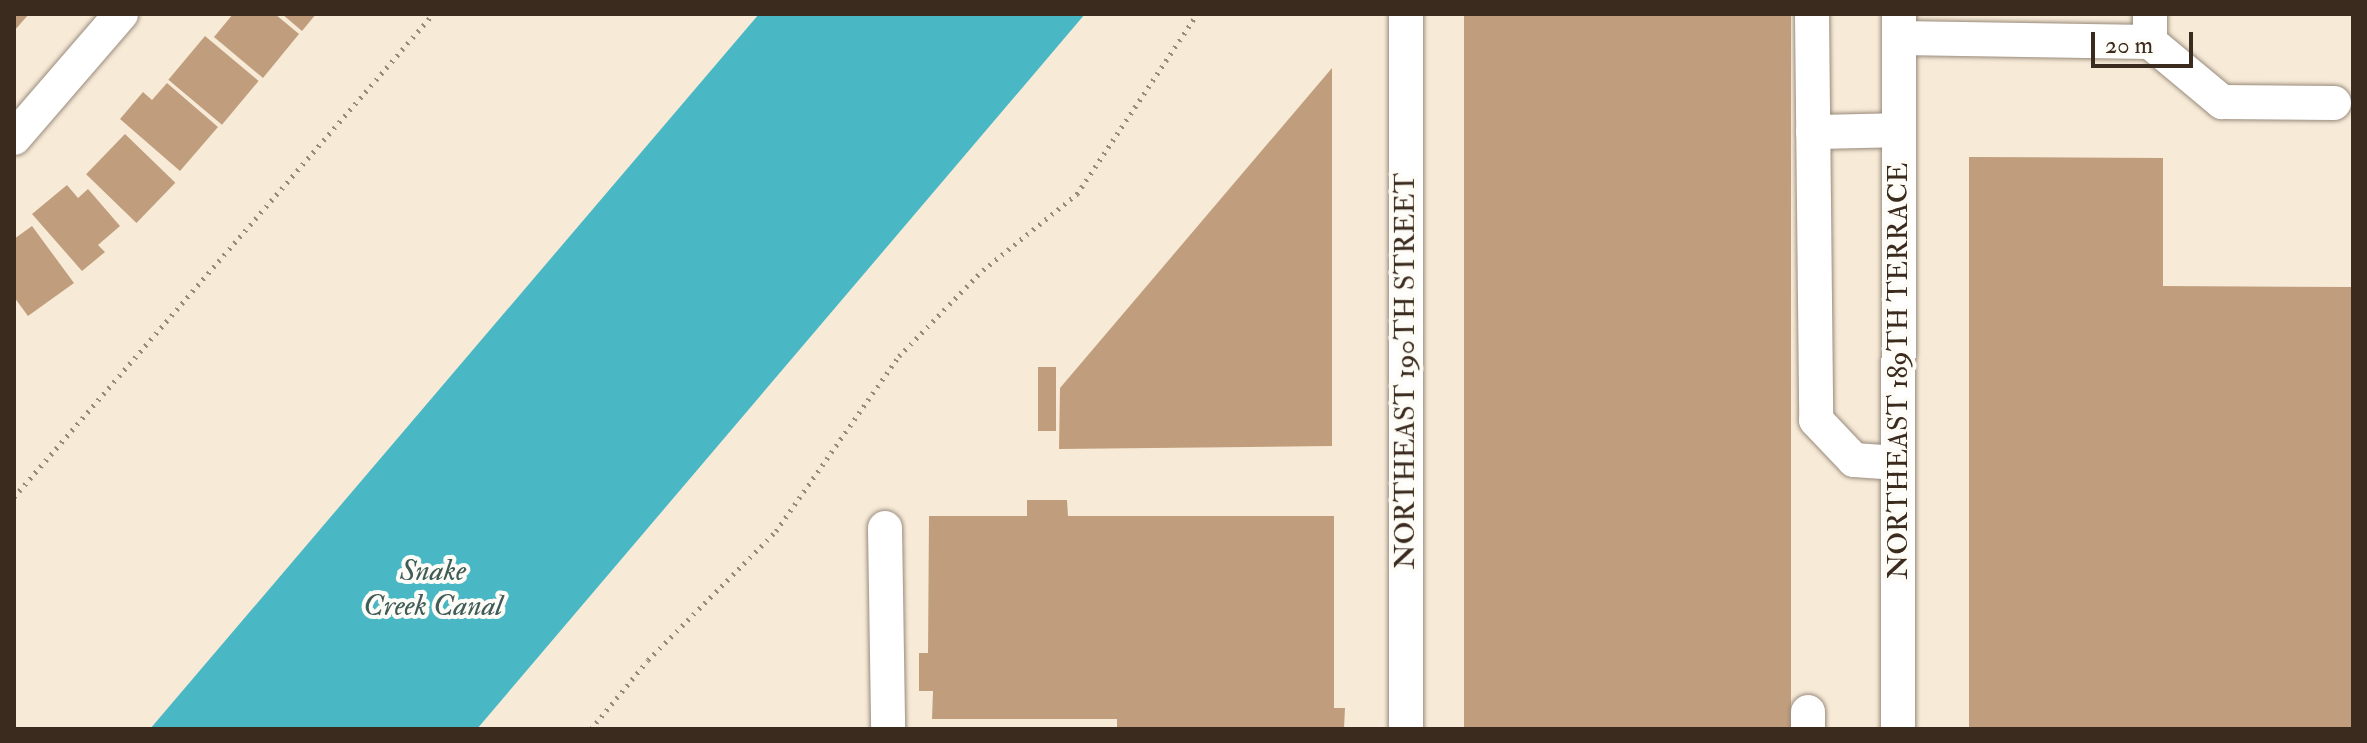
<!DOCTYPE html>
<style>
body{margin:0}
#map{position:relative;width:2367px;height:743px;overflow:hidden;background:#f7ebd8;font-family:"IM FELL Double Pica",serif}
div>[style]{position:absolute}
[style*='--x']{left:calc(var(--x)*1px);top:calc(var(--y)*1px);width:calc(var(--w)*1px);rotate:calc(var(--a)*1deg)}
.water>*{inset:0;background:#4ab8c4}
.building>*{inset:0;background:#c09e7d;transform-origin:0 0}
.path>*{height:5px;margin-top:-2.5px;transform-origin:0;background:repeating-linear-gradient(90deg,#998a7b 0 2px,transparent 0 8px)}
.roads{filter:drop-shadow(0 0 2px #998a7b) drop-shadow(0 0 2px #998a7b)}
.minor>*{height:34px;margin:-17px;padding:0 17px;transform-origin:17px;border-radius:17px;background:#fff}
span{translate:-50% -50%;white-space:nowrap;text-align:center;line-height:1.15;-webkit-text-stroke:8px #fdfcf7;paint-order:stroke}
.street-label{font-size:28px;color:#3b2a1e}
.water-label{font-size:30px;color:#405c58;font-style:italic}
.frame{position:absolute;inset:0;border:16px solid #3b2a1e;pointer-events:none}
.scale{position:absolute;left:2091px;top:32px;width:102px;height:36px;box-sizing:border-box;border:4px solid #3b2a1e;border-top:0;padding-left:10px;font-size:24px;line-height:28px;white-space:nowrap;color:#3b2a1e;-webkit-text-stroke:6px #fdfcf7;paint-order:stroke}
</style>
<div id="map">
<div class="water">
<i style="clip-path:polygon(759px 14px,1085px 14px,477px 729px,150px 729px)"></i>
</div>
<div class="building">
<i style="clip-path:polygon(14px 14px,29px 14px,14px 31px)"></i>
<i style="clip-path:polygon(233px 14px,275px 14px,299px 34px,263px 78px,214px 37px)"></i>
<i style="clip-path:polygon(282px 14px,316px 14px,302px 31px)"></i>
<i style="left:1464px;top:14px;width:327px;height:715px"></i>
<i style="left:205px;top:36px;width:70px;height:57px;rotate:40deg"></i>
<i style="clip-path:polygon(1332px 68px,1332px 446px,1059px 449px,1060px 388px)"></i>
<i style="clip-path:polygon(167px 83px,218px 127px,180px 171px,120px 119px,143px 92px,152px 100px)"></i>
<i style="left:125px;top:134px;width:70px;height:56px;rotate:44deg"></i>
<i style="clip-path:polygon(1969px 157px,2163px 158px,2163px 286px,2353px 287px,2353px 729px,1969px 729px)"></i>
<i style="clip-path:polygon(67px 185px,78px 198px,88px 189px,120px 226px,98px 245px,105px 252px,82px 271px,32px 214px)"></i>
<i style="clip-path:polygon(32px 226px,74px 283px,28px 316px,14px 297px,14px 239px)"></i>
<i style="left:1038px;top:367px;width:18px;height:64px"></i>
<i style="clip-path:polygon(1027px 500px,1067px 500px,1068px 516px,1334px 516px,1334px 708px,1345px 708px,1344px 729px,1117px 729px,1117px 719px,932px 719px,933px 691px,919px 691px,919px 653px,928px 653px,929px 516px,1027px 516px)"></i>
</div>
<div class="path">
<i style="--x:14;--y:497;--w:639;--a:-49.06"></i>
<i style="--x:591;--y:729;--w:89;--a:-50.4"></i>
<i style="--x:648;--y:660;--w:182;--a:-45.2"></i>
<i style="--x:776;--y:531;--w:214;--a:-54.9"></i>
<i style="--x:899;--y:356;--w:120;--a:-45.7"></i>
<i style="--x:983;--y:270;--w:121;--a:-39"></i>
<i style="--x:1077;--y:194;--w:216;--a:-56.3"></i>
</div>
<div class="roads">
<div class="minor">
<i style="--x:1406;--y:14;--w:715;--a:90"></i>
<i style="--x:1812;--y:14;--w:406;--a:89.4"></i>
<i style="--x:1816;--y:420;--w:55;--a:46.5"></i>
<i style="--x:1854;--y:460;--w:44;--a:3.9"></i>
<i style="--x:1899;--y:38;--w:251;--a:0.9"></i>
<i style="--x:2150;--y:42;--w:28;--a:-90"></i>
<i style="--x:2150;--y:42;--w:94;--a:39.8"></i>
<i style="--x:2222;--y:102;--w:112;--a:0.5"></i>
<i style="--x:1813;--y:132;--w:86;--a:-1.3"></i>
<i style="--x:14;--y:138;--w:164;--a:-49.2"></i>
<i style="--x:885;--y:528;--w:201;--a:89.1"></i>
<i style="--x:1808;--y:712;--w:17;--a:90"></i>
<i style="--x:1898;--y:729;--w:715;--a:-89.92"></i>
</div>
</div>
<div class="street-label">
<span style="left:1406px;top:371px;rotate:-90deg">NORTHEAST 190TH STREET</span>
<span style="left:1899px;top:371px;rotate:-90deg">NORTHEAST 189TH TERRACE</span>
</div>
<div class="water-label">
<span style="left:433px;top:588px">Snake<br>Creek Canal</span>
</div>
<div class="frame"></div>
<div class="scale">20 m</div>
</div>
